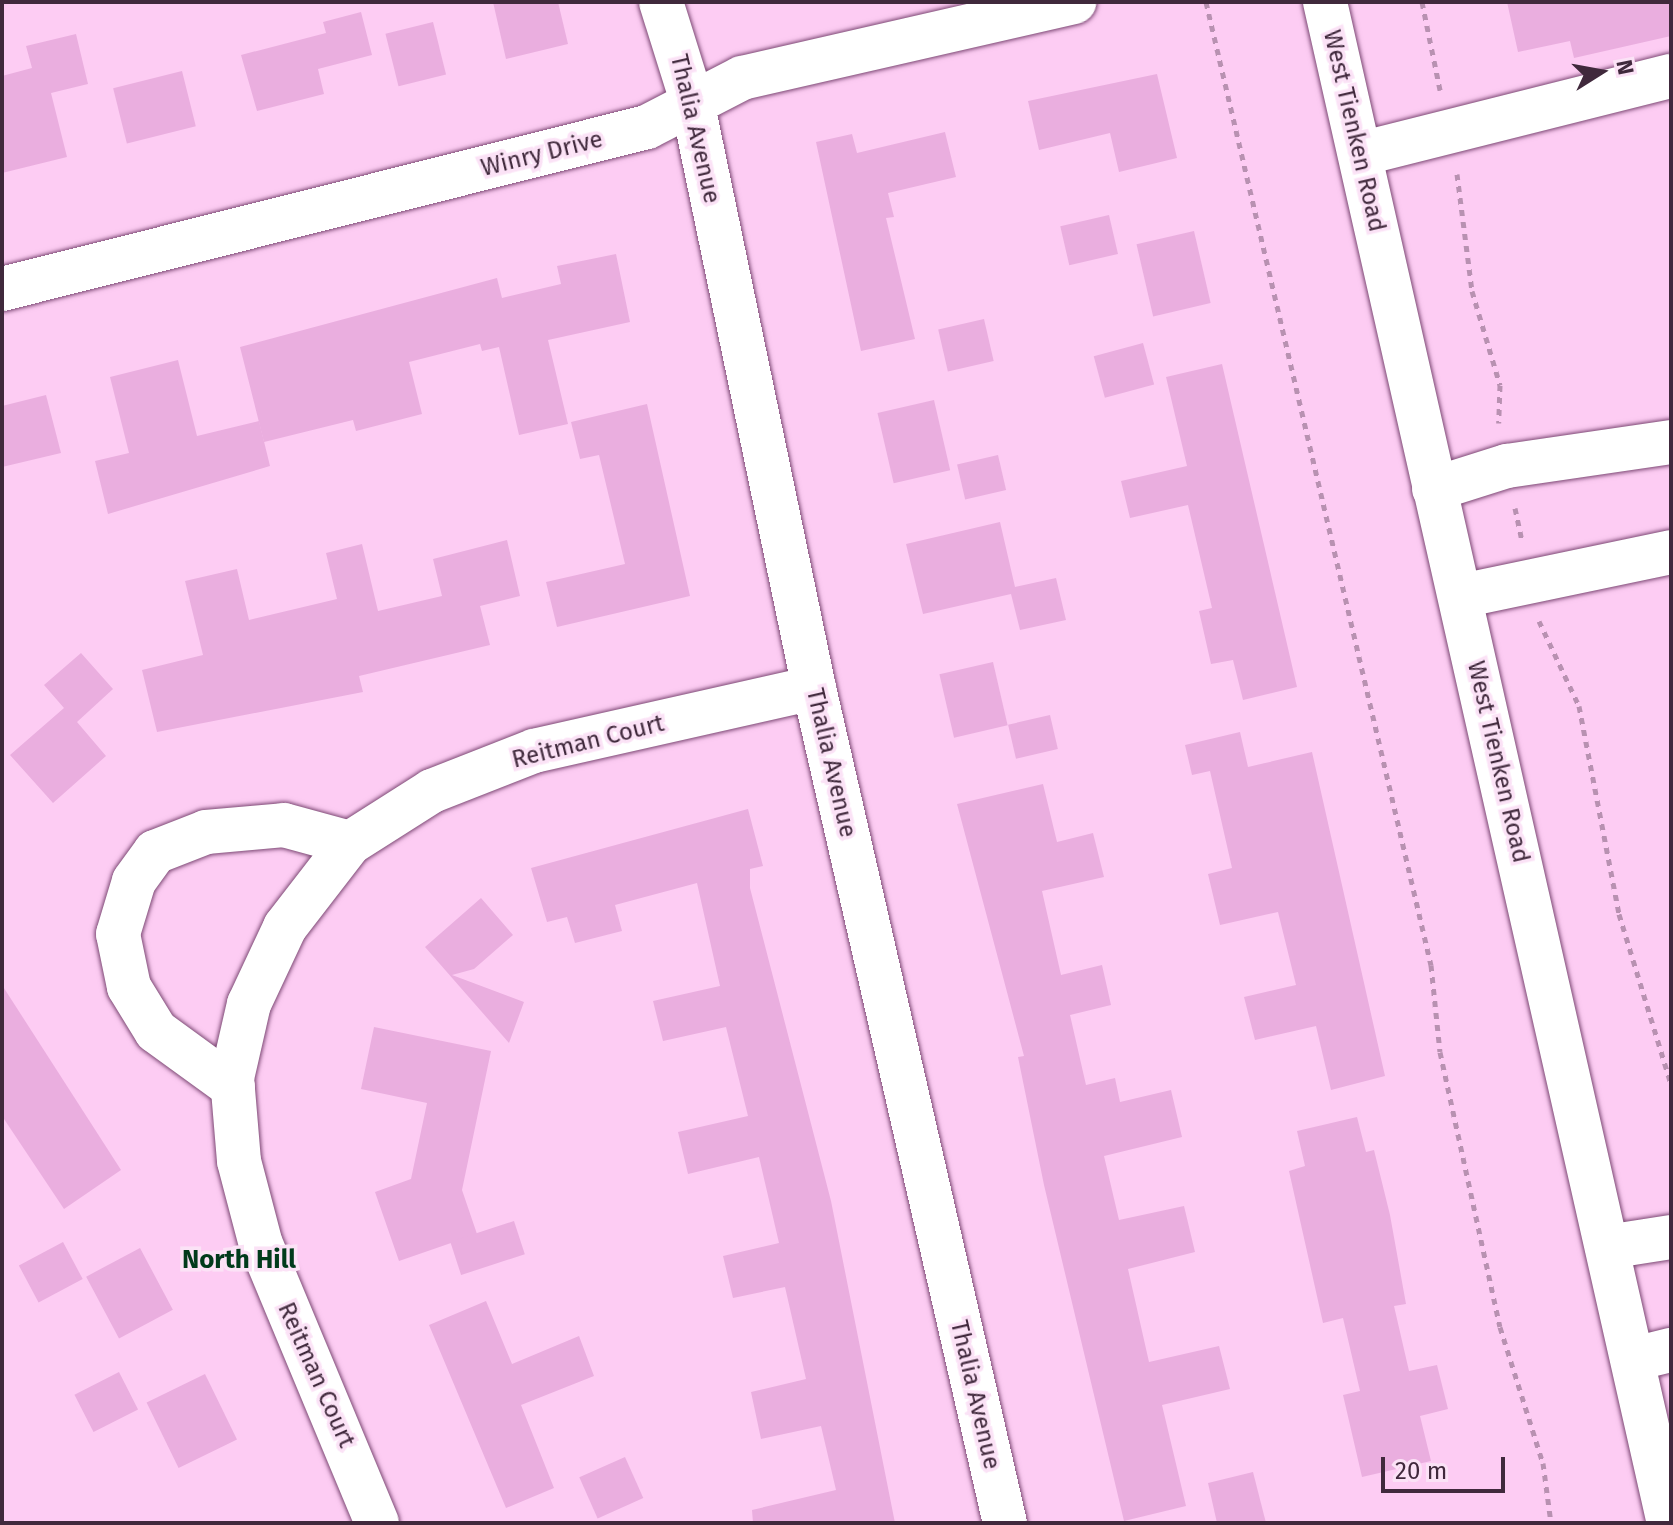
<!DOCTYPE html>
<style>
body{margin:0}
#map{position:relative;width:1673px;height:1525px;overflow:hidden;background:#fdccf3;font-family:"Fira Sans",sans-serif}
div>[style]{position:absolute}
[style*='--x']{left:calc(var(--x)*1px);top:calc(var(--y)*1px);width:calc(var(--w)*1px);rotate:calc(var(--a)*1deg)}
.building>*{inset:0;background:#eaaedf;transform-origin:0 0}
.path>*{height:5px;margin-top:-2.5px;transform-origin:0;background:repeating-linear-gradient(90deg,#b891b1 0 6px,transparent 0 12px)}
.roads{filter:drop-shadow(0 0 2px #7d4975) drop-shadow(0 0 2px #7d4975)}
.minor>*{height:44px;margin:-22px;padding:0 22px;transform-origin:22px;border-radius:22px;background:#fff}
.major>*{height:44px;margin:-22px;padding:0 22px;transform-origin:22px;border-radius:22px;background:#fff}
span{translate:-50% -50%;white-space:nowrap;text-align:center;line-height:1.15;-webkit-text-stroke:7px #fbe2f6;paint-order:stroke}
.street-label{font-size:24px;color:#40293c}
.neighbourhood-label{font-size:26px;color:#003b1b;font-weight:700}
.frame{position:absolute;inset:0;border:4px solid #40293c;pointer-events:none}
.north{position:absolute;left:1561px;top:32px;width:80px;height:80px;-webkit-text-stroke:6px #fbe2f6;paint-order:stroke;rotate:79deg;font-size:22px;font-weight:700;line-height:32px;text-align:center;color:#40293c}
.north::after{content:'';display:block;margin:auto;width:28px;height:36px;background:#40293c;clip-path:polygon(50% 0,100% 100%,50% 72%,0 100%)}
.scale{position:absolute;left:1381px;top:1457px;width:124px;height:36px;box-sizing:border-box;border:4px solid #40293c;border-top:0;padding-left:10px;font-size:24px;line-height:28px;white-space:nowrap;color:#40293c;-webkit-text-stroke:6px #fbe2f6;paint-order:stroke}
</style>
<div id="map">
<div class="building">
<i style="clip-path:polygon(493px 2px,558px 2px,568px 44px,506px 59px)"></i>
<i style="clip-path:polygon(1507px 2px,1671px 2px,1671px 36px,1574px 58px,1570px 41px,1518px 52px)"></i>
<i style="clip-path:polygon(361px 12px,372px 55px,318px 69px,324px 94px,257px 111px,241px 55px,326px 33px,323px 22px)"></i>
<i style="left:433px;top:22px;width:54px;height:49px;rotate:76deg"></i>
<i style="clip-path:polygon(76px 34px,88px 84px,51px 93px,67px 157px,2px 173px,2px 76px,32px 68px,26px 46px)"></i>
<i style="left:182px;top:71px;width:57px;height:71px;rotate:76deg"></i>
<i style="clip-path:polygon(1157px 74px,1177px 158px,1119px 172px,1110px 133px,1039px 150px,1028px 101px)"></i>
<i style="clip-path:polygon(945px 132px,956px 177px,888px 193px,894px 217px,886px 218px,915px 339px,861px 351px,816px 142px,852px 134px,857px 153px)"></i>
<i style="left:1109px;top:215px;width:40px;height:50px;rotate:77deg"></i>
<i style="left:1194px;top:231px;width:74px;height:59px;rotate:77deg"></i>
<i style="clip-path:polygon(616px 254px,630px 322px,548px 340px,568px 424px,519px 435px,499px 347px,482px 351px,480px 344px,409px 362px,422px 414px,356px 431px,353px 420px,264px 442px,240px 347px,497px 278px,502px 298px,561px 284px,557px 266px)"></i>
<i style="left:984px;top:319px;width:43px;height:47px;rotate:77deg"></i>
<i style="left:1143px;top:343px;width:43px;height:51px;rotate:75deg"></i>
<i style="clip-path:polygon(178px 360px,197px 436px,259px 421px,270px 466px,108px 514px,95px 461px,129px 453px,110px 377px)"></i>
<i style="clip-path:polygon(1222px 364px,1297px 687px,1243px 700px,1233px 660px,1211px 664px,1199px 611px,1212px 608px,1188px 505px,1130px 518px,1121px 481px,1187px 466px,1166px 377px)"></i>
<i style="clip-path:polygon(46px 395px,61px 453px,2px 467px,2px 406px)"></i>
<i style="left:934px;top:400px;width:72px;height:58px;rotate:77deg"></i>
<i style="clip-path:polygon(647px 404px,690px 596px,557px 627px,546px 582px,625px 564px,599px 455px,580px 459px,571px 422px)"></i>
<i style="left:998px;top:455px;width:36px;height:42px;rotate:77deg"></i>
<i style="clip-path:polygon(1000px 522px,1015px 587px,1056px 578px,1066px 620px,1020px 630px,1011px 594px,923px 614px,906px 544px)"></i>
<i style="clip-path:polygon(507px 540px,520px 596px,480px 606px,490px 645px,359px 676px,363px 692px,157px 732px,142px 670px,203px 655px,185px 581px,237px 569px,249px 620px,337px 599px,326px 553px,362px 544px,378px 611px,442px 596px,433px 559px)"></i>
<i style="clip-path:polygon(81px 653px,113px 689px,77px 722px,106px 756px,53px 803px,10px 755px,64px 708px,44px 685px)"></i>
<i style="left:993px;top:662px;width:65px;height:55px;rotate:77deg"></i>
<i style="left:1050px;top:715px;width:35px;height:43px;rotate:77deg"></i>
<i style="clip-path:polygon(1240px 732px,1248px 767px,1312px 752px,1385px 1076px,1331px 1090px,1316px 1026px,1255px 1040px,1244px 997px,1296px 985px,1278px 912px,1220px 925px,1208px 874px,1232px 868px,1210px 771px,1192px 775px,1185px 745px)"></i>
<i style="clip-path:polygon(1043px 784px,1057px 842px,1093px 833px,1104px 877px,1042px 891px,1061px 975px,1102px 965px,1111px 1005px,1070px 1015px,1086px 1085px,1115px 1078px,1120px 1102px,1171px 1090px,1182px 1137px,1104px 1156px,1119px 1220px,1184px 1206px,1195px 1252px,1128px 1269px,1149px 1362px,1219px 1346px,1230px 1389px,1162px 1405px,1186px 1506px,1124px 1521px,1044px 1185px,1018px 1057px,1024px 1056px,957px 804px)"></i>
<i style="clip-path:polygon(748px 809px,763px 866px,750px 869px,750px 888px,831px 1201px,895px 1523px,753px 1523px,752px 1510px,836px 1490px,821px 1426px,761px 1439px,751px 1392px,806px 1379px,785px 1287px,733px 1298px,723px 1256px,779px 1243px,759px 1157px,688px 1174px,678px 1132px,748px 1116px,726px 1027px,663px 1041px,653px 1001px,720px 986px,697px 883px,615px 905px,622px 931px,575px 943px,567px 917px,547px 922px,531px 868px)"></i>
<i style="clip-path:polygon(481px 898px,513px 935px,474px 969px,452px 975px,524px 1002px,509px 1043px,425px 947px)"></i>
<i style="clip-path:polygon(2px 985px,121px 1170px,64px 1209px,2px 1116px)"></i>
<i style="clip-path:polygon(374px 1027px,491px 1051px,462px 1190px,477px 1234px,399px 1261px,375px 1192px,411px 1179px,427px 1103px,361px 1089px)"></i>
<i style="clip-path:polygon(1357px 1117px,1366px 1152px,1374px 1150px,1390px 1215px,1406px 1304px,1394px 1306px,1409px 1371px,1437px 1365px,1448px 1409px,1420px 1416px,1431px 1461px,1362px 1477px,1343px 1395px,1360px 1391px,1343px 1318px,1323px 1323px,1289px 1171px,1305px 1166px,1297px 1131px)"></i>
<i style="left:514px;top:1221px;width:35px;height:67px;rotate:72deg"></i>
<i style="left:63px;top:1242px;width:42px;height:50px;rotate:62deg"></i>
<i style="left:140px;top:1248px;width:70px;height:61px;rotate:62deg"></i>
<i style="clip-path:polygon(486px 1301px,512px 1364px,579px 1336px,594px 1376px,521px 1405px,554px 1488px,506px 1508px,429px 1325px)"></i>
<i style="left:119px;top:1372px;width:42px;height:50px;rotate:63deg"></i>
<i style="left:205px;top:1374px;width:73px;height:65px;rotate:64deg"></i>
<i style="left:625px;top:1457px;width:45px;height:50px;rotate:66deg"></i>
<i style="clip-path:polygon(1253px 1472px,1266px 1523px,1217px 1523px,1208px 1483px)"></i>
</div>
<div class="path">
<i style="--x:1206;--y:2;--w:989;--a:76.85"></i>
<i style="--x:1431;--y:965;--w:87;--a:84.1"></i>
<i style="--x:1440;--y:1052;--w:281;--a:77.7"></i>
<i style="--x:1500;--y:1327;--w:143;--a:72.5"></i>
<i style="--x:1543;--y:1463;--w:61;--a:82.4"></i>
<i style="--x:1422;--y:2;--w:90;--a:78.4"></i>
<i style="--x:1457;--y:174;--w:118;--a:82.7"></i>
<i style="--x:1472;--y:291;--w:98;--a:73.4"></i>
<i style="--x:1500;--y:385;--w:38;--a:92"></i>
<i style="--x:1515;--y:508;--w:34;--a:78"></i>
<i style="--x:1539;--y:621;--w:94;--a:64.8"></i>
<i style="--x:1579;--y:706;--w:212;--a:79.1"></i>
<i style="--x:1619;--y:914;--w:178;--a:73"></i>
</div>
<div class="roads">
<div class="minor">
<i style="--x:661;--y:2;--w:104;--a:72.6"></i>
<i style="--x:692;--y:101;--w:600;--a:78.26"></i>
<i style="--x:814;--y:688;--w:857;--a:77.12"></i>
<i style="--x:1360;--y:154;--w:321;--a:-14.1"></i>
<i style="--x:2;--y:289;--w:665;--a:-14.1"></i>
<i style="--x:647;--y:127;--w:107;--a:-27.3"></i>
<i style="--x:742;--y:78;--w:341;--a:-12.9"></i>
<i style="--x:1434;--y:489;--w:77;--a:-17.5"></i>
<i style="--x:1507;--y:466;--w:166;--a:-8.3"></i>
<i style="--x:1461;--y:596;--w:215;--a:-11.8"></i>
<i style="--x:233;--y:1087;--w:95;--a:-144"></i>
<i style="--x:156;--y:1031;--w:52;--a:-121.5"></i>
<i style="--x:129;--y:987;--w:54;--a:-101.7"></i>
<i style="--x:118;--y:934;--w:55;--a:-73.2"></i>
<i style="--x:134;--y:881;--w:36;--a:-54"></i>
<i style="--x:155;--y:852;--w:55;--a:-21.4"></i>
<i style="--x:206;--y:832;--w:78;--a:-5.1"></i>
<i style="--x:284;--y:825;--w:68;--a:15.3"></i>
<i style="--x:1607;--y:1247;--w:65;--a:-8.9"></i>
<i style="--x:1634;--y:1359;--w:38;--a:-14"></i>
<i style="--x:377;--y:1523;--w:301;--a:-112.6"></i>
<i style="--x:261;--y:1245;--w:87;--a:-104.7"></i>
<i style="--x:239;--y:1161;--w:83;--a:-94.8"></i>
<i style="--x:232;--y:1078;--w:76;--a:-77.1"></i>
<i style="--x:249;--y:1004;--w:85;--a:-64.9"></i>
<i style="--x:285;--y:927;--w:106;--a:-52.3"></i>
<i style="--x:350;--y:843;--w:97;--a:-32.4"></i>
<i style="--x:432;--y:791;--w:110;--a:-21.4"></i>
<i style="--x:534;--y:751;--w:287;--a:-12.7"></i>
</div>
<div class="major">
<i style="--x:1325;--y:2;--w:1559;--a:77.26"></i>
</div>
</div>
<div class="street-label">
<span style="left:695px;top:129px;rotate:77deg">Thalia Avenue</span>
<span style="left:1354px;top:131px;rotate:77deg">West Tienken Road</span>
<span style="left:542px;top:154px;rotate:-14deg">Winry Drive</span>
<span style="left:588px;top:742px;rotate:-14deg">Reitman Court</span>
<span style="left:1498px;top:762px;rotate:77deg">West Tienken Road</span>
<span style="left:831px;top:763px;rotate:77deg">Thalia Avenue</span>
<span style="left:316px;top:1375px;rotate:66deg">Reitman Court</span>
<span style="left:975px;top:1395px;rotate:77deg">Thalia Avenue</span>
</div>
<div class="neighbourhood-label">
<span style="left:239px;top:1260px">North Hill</span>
</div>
<div class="frame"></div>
<div class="north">N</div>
<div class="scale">20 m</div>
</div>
